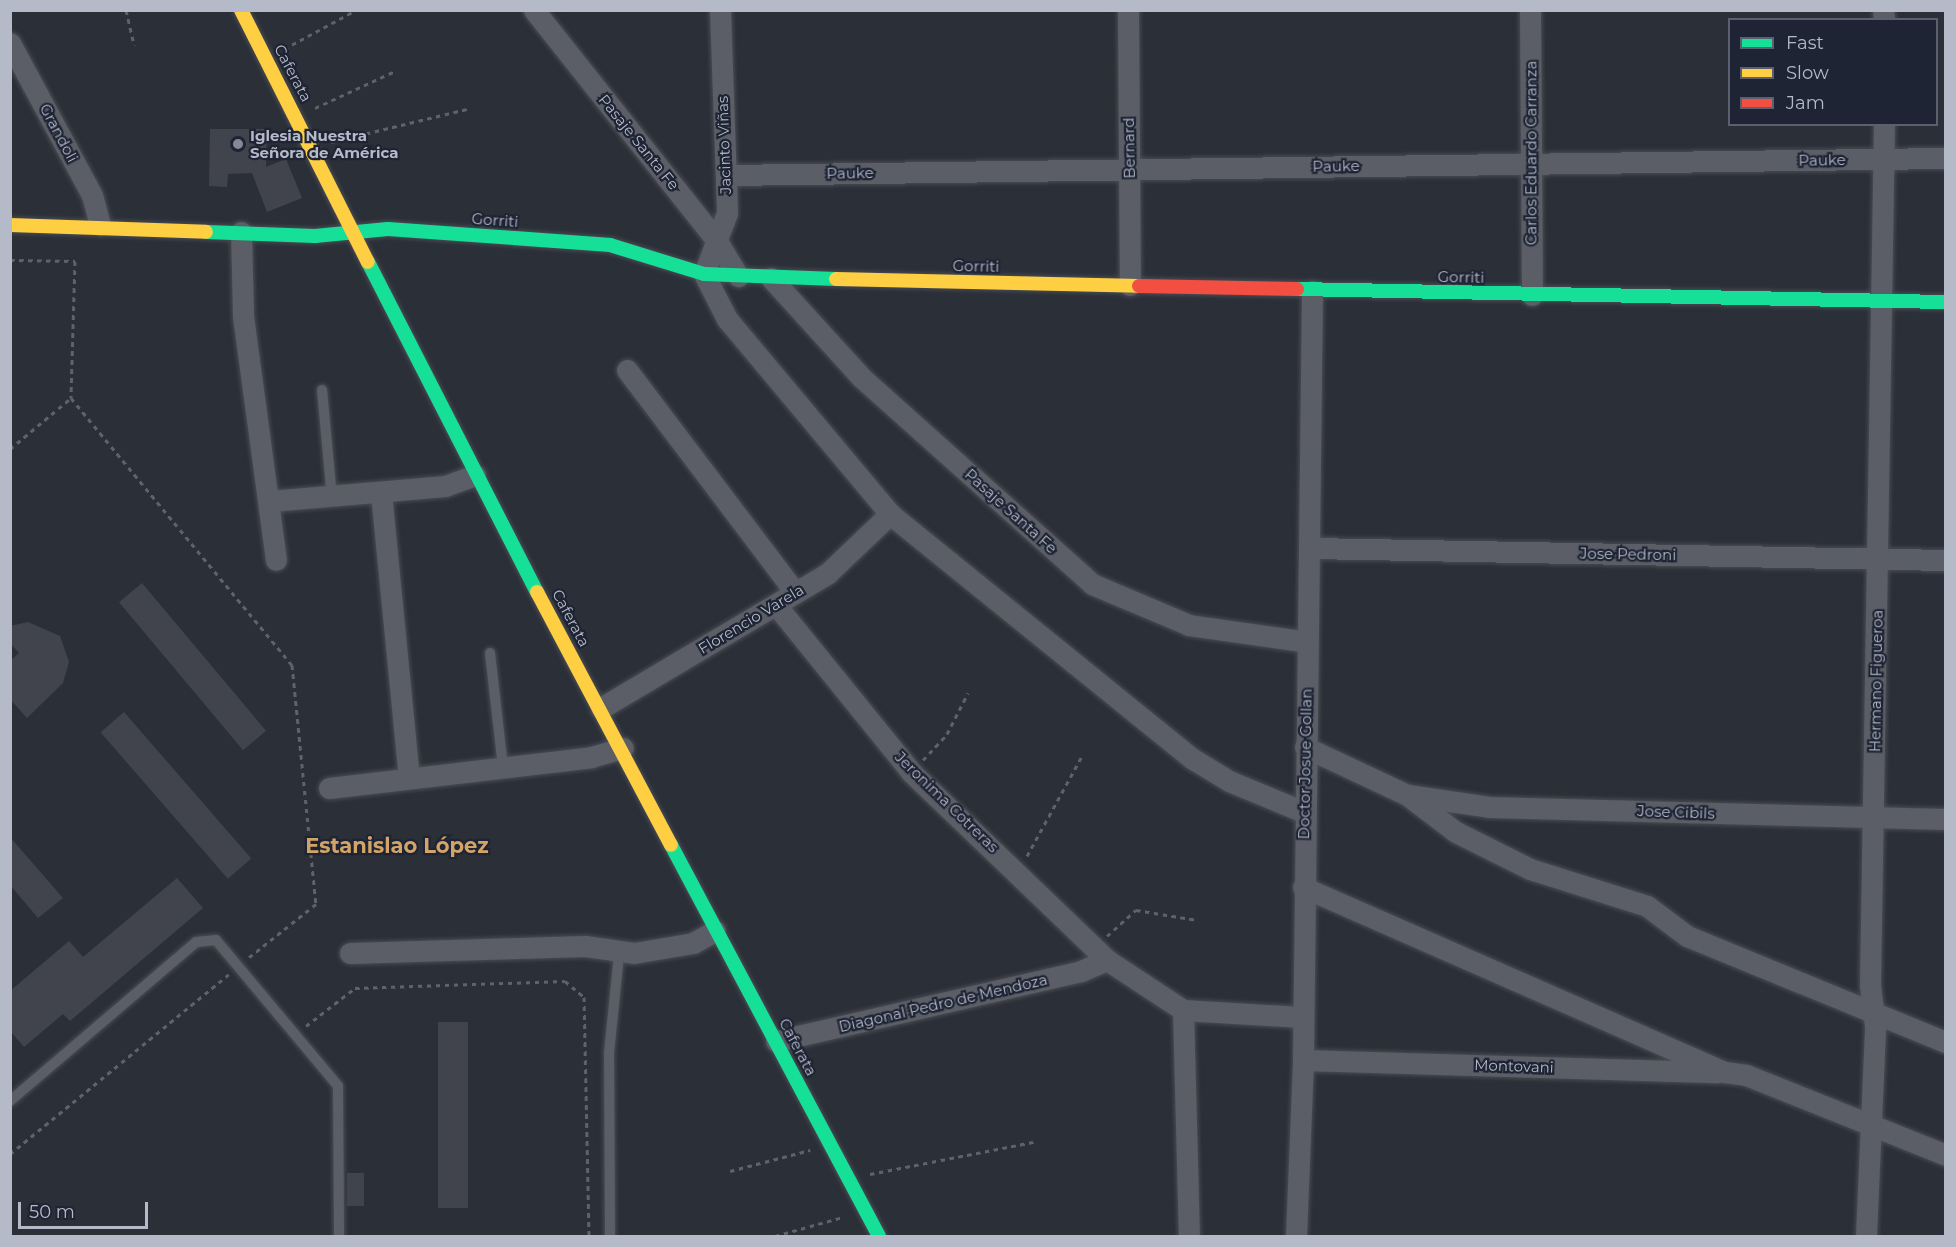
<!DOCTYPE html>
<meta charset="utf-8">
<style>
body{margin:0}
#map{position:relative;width:1956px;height:1247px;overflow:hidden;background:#2b2f38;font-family:Montserrat,sans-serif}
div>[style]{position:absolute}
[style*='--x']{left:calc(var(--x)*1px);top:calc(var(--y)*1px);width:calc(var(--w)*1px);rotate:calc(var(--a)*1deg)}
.building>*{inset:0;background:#41444d;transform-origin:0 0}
.path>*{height:3px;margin-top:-1.5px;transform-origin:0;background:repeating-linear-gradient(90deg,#5e626a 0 4.5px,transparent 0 9px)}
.roads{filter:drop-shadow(0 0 2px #494c52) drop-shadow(0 0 2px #494c52)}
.lane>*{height:10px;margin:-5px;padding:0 5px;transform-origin:5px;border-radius:5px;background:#5b5e66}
.street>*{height:21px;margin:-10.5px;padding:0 10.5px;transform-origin:10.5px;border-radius:10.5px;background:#5b5e66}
.fast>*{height:14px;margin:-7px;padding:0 7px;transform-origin:7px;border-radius:7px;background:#16e098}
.slow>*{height:14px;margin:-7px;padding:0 7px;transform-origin:7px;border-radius:7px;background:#ffcf43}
.jam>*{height:14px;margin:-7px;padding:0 7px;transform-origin:7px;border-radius:7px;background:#f24e42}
.dots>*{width:16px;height:16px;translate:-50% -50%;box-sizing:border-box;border:3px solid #1e2433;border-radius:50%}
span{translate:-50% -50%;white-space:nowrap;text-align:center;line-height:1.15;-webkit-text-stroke:4.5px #1e2433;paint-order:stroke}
.street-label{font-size:15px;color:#b5bac9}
.poi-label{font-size:15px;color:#b5bac9;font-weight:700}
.left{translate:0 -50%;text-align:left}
.district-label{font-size:21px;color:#d2a467;font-weight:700}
.frame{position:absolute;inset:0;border:12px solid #b5bac9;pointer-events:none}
.legend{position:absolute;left:1728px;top:18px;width:210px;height:108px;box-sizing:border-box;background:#1e2433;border:2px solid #5a606f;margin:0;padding:8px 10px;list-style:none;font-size:18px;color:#b5bac9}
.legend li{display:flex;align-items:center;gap:12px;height:30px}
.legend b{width:30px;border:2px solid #5a606f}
.scale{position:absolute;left:18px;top:1202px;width:130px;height:27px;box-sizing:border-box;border:3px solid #b5bac9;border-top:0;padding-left:8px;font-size:18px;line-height:21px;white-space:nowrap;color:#b5bac9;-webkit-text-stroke:4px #1e2433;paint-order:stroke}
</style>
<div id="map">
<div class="building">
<i style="clip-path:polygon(210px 129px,267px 129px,266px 167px,286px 159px,302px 198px,267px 212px,252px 173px,228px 174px,227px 187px,209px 186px)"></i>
<i style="left:142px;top:583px;width:193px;height:30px;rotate:50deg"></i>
<i style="clip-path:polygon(28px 622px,60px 636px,69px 662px,63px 683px,27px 718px,10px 699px,10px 661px,19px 653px,10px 643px,10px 626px)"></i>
<i style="left:124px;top:712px;width:194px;height:31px;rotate:49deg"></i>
<i style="clip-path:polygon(10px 837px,63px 898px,38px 918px,10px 885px)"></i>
<i style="clip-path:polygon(177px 878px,203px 908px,70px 1021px,63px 1014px,24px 1047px,10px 1031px,10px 991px,69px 941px,83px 957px)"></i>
<i style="left:438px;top:1022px;width:30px;height:186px"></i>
<i style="left:347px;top:1173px;width:17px;height:33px"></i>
</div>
<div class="path">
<i style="--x:126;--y:10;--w:36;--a:77"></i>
<i style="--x:284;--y:49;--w:82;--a:-28.4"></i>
<i style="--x:315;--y:108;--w:88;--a:-24.8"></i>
<i style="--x:331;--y:142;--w:140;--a:-13.6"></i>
<i style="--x:10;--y:260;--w:65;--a:0.9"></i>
<i style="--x:75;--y:261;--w:137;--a:91.7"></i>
<i style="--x:71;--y:398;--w:347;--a:50.4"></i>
<i style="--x:292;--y:665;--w:240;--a:84.3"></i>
<i style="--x:316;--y:904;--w:87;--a:141.5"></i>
<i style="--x:10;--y:449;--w:80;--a:-39.9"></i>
<i style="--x:923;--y:760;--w:35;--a:-47"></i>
<i style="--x:947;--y:734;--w:46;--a:-62.9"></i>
<i style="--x:1027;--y:856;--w:114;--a:-61.2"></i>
<i style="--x:1107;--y:936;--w:39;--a:-42"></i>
<i style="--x:1136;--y:910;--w:62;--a:9.3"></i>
<i style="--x:306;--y:1026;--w:62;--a:-37.8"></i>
<i style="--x:355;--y:988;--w:210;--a:-1.9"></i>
<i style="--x:565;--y:981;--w:25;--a:40"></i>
<i style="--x:584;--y:997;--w:239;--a:88.8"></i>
<i style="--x:10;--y:1154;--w:283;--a:-39.4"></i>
<i style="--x:730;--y:1171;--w:83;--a:-14.7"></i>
<i style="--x:870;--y:1174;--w:171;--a:-11.1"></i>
<i style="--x:775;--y:1236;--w:71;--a:-15.6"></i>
</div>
<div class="roads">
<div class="lane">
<i style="--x:322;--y:390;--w:107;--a:84.7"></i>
<i style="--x:490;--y:653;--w:115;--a:83.5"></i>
<i style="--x:10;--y:1101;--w:245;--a:-40.5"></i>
<i style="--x:196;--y:942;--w:20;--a:-6"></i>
<i style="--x:216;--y:940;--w:190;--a:50.1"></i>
<i style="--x:338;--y:1086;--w:150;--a:89.6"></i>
<i style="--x:610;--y:1236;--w:183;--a:-90.3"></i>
<i style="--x:609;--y:1053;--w:100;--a:-84.2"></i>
</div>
<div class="street">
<i style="--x:534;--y:10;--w:295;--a:51.6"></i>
<i style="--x:717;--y:241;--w:41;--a:59"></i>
<i style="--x:720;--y:10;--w:203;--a:88"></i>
<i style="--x:727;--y:213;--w:65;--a:110.7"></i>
<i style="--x:704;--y:274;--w:51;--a:62.9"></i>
<i style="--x:727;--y:319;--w:254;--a:50.1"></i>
<i style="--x:890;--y:514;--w:390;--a:39"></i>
<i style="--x:1193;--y:759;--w:42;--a:31.4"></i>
<i style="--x:1229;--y:781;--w:81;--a:22.5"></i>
<i style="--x:1128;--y:10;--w:275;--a:89.6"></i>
<i style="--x:1530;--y:10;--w:285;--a:89.6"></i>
<i style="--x:1883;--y:10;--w:10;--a:84"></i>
<i style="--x:10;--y:43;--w:173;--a:61.7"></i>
<i style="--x:92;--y:195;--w:31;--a:75"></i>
<i style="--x:726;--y:175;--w:1220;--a:-0.8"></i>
<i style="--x:241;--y:232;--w:84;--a:88.6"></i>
<i style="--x:243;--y:316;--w:246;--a:82.3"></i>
<i style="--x:771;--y:278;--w:135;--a:47.7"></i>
<i style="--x:862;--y:378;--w:309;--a:41.8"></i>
<i style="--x:1092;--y:584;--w:105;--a:22.9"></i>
<i style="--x:1189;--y:625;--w:120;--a:8.1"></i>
<i style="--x:627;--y:370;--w:278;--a:52.9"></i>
<i style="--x:381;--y:493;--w:286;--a:84.4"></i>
<i style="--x:270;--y:501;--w:176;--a:-4.9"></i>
<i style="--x:445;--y:486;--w:32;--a:-20"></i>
<i style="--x:1310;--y:548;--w:636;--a:1.08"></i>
<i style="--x:776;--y:605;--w:216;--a:51"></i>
<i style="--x:912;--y:773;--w:270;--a:43.8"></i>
<i style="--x:1107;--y:960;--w:91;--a:33.3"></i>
<i style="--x:1183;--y:1010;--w:118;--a:3.4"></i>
<i style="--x:601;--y:708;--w:264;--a:-30.7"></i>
<i style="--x:828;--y:573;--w:86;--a:-43.6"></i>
<i style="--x:1305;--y:747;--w:113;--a:25.2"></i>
<i style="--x:1407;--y:795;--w:61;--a:37.1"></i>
<i style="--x:1456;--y:832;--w:83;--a:26.6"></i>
<i style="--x:1530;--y:869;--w:123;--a:17.5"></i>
<i style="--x:1647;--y:906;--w:50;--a:36.9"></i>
<i style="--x:1687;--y:936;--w:280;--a:22.3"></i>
<i style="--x:329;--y:788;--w:264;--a:-6.7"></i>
<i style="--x:591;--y:757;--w:33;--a:-16"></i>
<i style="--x:1408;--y:795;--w:82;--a:8.4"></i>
<i style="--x:1489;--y:807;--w:457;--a:1.5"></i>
<i style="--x:1303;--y:887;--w:461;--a:23.7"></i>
<i style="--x:1725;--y:1072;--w:21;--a:8"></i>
<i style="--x:1746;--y:1075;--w:215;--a:21.8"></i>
<i style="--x:350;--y:953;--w:235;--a:-1.7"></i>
<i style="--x:585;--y:946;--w:49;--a:8.1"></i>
<i style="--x:634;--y:953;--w:60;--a:-9.6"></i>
<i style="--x:693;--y:943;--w:25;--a:-29"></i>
<i style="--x:1183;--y:1010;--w:226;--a:88.5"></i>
<i style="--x:776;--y:1041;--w:313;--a:-12.9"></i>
<i style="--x:1081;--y:971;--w:28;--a:-23"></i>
<i style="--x:1303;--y:1060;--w:414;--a:1.7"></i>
<i style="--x:1296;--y:1236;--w:176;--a:-87.7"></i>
<i style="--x:1303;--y:1060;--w:769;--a:-89.33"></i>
<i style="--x:1866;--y:1236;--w:210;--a:-87.5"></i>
<i style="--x:1875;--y:1026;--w:41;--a:-97"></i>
<i style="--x:1870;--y:985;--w:861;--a:-89.07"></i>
</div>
<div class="fast">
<i style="--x:206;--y:232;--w:109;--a:2.1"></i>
<i style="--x:315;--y:236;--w:73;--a:-5.5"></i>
<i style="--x:388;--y:229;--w:223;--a:4.1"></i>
<i style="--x:610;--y:245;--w:98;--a:17.1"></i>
<i style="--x:704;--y:274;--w:132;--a:2.2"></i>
<i style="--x:368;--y:262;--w:371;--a:62.9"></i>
<i style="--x:1297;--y:289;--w:649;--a:1.15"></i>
<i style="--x:671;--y:845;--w:443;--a:62"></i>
</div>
<div class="slow">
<i style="--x:241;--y:10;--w:282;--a:63.3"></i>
<i style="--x:10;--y:225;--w:196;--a:2"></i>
<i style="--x:836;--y:279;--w:303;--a:1.3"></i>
<i style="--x:537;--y:592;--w:286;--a:62.1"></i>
</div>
<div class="jam">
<i style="--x:1139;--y:286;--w:158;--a:1.1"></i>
</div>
</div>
<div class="dots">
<i style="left:238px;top:144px;background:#858996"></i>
</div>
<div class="street-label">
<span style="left:293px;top:73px;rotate:62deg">Caferata</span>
<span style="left:59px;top:133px;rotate:62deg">Grandoli</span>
<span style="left:639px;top:142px;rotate:51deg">Pasaje Santa Fe</span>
<span style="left:724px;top:145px;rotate:-92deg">Jacinto Viñas</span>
<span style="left:1129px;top:148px;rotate:-91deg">Bernard</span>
<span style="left:1531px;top:153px;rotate:-90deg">Carlos Eduardo Carranza</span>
<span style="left:1822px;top:160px;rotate:-1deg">Pauke</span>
<span style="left:1336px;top:166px;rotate:-1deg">Pauke</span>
<span style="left:850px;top:173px;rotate:-1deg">Pauke</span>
<span style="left:495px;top:220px;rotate:4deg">Gorriti</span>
<span style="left:976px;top:266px;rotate:1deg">Gorriti</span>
<span style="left:1461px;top:277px;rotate:1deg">Gorriti</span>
<span style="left:1011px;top:511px;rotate:42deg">Pasaje Santa Fe</span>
<span style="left:1628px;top:554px;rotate:1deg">Jose Pedroni</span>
<span style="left:571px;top:618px;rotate:62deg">Caferata</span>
<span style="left:751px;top:619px;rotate:-31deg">Florencio Varela</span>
<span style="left:1876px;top:681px;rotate:-89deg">Hermano Figueroa</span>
<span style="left:1305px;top:764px;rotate:-89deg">Doctor Josue Gollan</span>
<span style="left:947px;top:802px;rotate:44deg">Jeronima Cotreras</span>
<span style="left:1676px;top:812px;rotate:2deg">Jose Cibils</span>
<span style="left:943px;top:1003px;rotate:-13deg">Diagonal Pedro de Mendoza</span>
<span style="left:798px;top:1047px;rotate:62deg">Caferata</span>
<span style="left:1514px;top:1066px;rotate:2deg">Montovani</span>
</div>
<div class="poi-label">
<span class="left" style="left:250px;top:144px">Iglesia Nuestra<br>Señora de América</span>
</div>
<div class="district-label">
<span style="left:397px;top:846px">Estanislao López</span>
</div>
<div class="frame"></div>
<ul class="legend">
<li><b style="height:8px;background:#16e098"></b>Fast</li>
<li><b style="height:8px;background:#ffcf43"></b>Slow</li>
<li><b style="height:8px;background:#f24e42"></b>Jam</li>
</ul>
<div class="scale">50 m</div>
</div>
